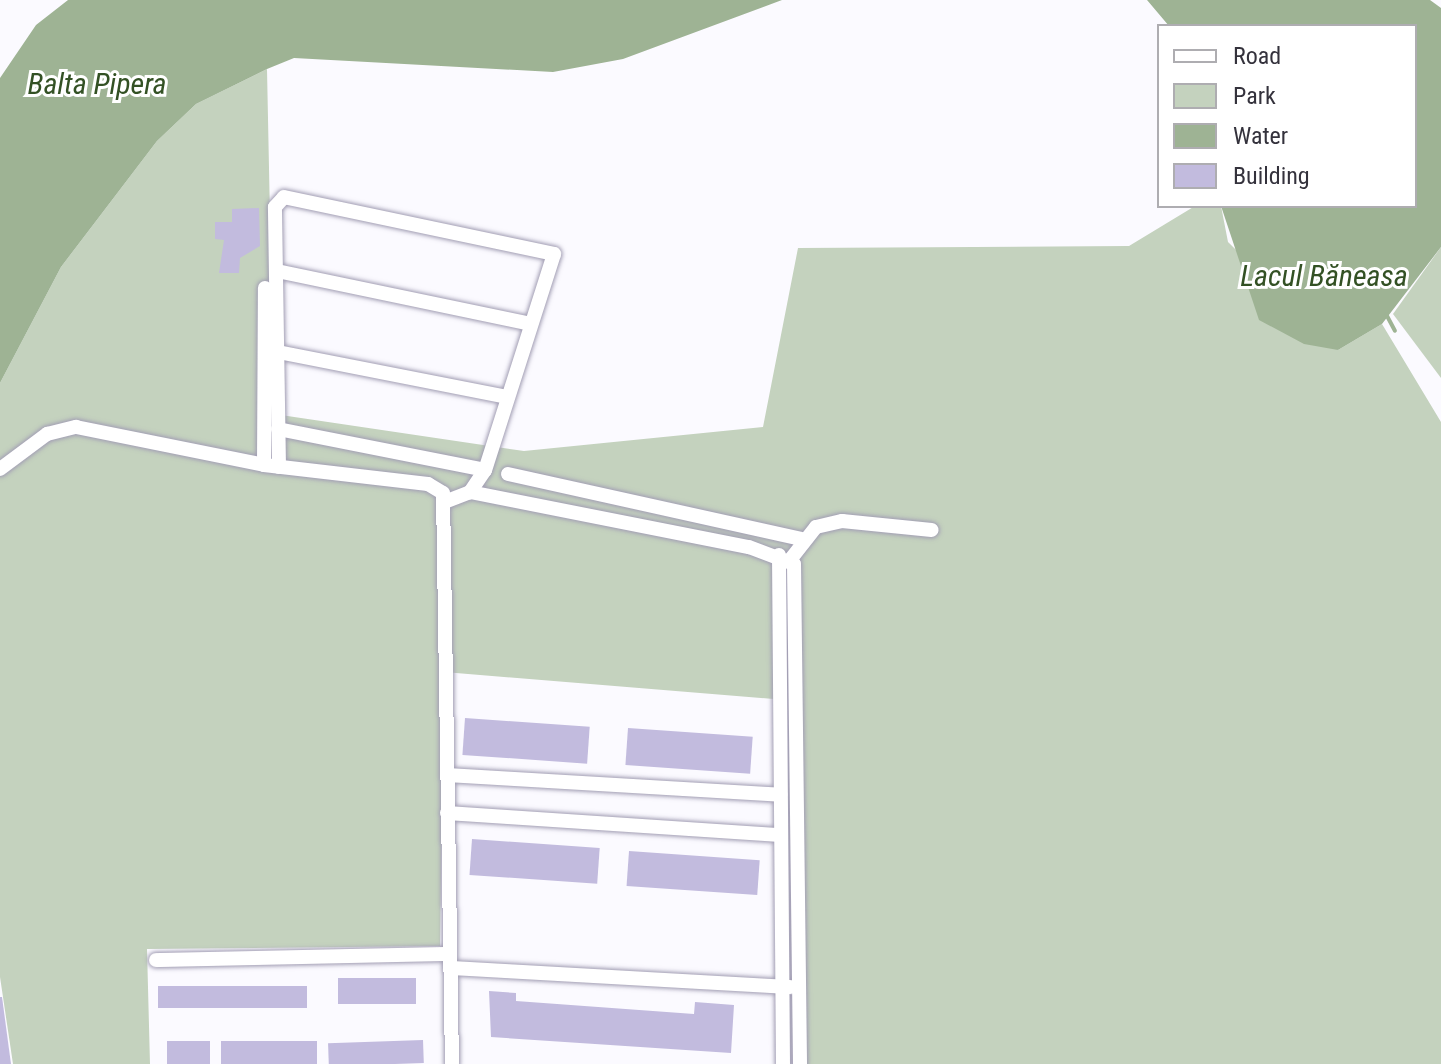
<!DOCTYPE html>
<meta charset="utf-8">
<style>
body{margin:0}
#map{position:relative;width:1441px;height:1064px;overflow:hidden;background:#fbfaff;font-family:"Roboto Condensed",sans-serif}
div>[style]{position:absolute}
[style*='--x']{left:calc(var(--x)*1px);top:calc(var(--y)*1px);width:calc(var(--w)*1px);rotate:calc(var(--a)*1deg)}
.green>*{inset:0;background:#c4d2be}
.water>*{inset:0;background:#9eb394}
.stream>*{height:4px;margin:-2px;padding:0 2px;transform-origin:2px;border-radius:2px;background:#9eb394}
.building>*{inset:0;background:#c2bbde;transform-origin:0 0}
.roads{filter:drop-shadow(0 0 2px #a29eb4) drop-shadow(0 0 2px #a29eb4)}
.minor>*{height:14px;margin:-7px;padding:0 7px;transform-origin:7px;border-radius:7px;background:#fff}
span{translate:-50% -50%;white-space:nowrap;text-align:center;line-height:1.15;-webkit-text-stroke:6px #fff;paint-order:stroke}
.water-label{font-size:30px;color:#335124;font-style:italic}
.legend{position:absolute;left:1157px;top:24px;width:260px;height:184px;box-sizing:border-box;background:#fff;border:2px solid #aeadb1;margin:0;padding:10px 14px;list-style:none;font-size:24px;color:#34323c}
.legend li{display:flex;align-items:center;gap:16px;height:40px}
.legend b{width:40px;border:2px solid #aeadb1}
</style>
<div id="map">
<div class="green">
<i style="clip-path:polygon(267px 69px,274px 414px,524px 451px,763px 427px,798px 248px,1129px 246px,1195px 206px,1221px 206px,1228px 242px,1338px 350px,1382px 324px,1441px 422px,1441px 1064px,798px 1064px,797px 701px,444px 672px,440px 946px,147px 949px,150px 1064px,13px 1064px,0 977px,0 383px,61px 267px,157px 141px,196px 104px)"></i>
<i style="clip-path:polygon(1441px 247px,1441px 378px,1393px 314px)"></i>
</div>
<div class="water">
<i style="clip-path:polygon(68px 0,782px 0,623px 59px,553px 72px,294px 58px,267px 69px,196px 104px,157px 141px,61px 267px,0 383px,0 78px,36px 25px)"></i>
<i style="clip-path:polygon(1147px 0,1430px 0,1441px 8px,1441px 247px,1382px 324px,1338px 350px,1304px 344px,1259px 320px,1221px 206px,1415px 206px,1415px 26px,1169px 26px)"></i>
</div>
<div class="stream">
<i style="--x:1386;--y:314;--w:19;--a:62"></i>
</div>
<div class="building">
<i style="clip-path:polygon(259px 208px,260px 246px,240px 258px,239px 273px,219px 273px,224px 240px,215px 239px,215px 222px,232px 222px,232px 209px)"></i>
<i style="left:465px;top:718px;width:125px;height:37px;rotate:4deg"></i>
<i style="left:628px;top:728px;width:125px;height:37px;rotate:4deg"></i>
<i style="left:472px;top:839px;width:128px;height:36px;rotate:4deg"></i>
<i style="left:629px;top:851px;width:131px;height:35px;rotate:4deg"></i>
<i style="left:338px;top:978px;width:78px;height:26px"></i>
<i style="left:307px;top:986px;width:22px;height:149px;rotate:90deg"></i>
<i style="clip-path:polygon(489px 991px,516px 993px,516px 1001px,694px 1014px,695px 1002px,734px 1005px,731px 1053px,491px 1037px)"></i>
<i style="clip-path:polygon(0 997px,2px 997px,11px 1064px,0 1064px)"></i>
<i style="left:423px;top:1040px;width:23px;height:95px;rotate:88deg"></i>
<i style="left:167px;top:1041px;width:43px;height:23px"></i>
<i style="left:317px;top:1041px;width:23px;height:96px;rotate:90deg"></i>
</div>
<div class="roads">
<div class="minor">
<i style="--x:277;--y:271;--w:259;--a:11.8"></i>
<i style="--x:278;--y:352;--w:233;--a:11.1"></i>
<i style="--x:278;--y:429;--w:211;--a:11.2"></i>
<i style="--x:264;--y:465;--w:177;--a:-89.7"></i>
<i style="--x:279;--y:467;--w:260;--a:-90.9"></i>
<i style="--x:275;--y:207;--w:13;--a:-48"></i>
<i style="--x:284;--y:197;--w:276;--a:11.9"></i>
<i style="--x:554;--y:254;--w:227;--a:107.7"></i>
<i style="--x:485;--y:470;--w:27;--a:124"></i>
<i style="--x:0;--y:469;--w:59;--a:-36.7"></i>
<i style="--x:47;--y:434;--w:30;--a:-14"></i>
<i style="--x:76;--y:427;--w:192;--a:11.4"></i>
<i style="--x:264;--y:465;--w:165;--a:6.6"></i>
<i style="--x:428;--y:484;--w:17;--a:31"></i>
<i style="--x:443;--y:493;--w:571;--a:89.1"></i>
<i style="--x:508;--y:474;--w:300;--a:12.5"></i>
<i style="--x:447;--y:501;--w:25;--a:-21"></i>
<i style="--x:470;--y:492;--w:284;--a:11.2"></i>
<i style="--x:749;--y:547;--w:48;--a:20.7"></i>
<i style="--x:794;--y:564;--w:500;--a:89.31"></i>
<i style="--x:779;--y:555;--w:509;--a:89.55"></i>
<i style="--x:790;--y:560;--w:42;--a:-51.8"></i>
<i style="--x:816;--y:527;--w:27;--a:-13"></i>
<i style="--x:842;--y:521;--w:90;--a:5.7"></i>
<i style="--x:447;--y:775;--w:334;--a:3.4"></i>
<i style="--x:447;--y:813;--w:334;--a:3.8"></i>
<i style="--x:156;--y:960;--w:293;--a:-1.2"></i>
<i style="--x:450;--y:968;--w:341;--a:3.2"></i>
</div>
</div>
<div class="water-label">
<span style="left:97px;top:84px">Balta Pipera</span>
<span style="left:1324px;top:276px">Lacul Băneasa</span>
</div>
<ul class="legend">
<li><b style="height:10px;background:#fff"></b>Road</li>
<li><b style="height:22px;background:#c4d2be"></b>Park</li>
<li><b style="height:22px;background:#9eb394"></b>Water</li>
<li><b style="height:22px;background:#c2bbde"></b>Building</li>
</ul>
</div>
